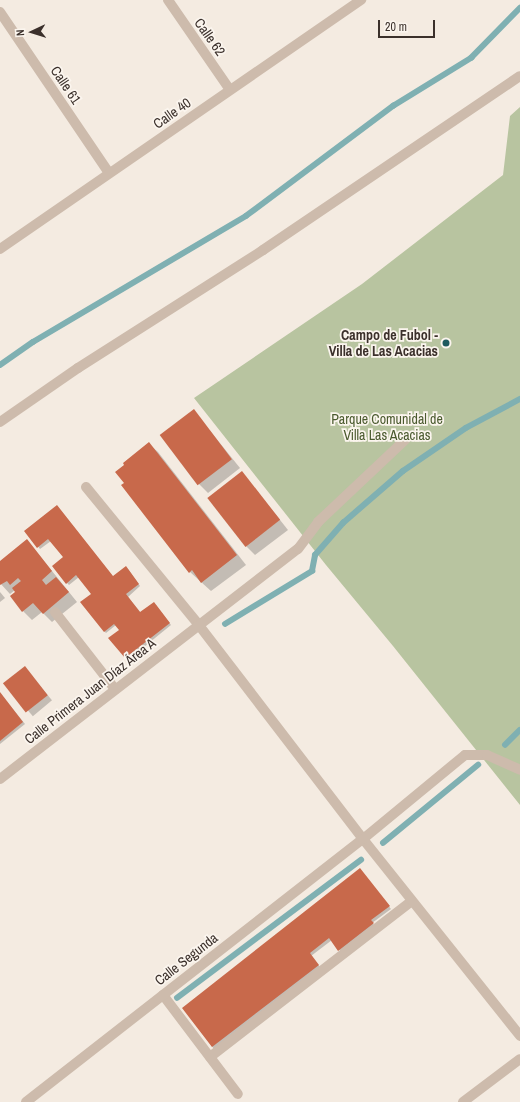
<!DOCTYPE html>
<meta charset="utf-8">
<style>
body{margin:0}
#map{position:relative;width:520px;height:1102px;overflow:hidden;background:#f4ebe1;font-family:"Archivo Narrow",sans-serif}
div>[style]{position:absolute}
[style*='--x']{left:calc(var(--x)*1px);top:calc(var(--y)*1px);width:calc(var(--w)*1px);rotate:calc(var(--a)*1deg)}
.green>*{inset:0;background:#b8c4a0}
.shadow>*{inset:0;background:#0003;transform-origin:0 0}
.stream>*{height:5.5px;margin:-2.75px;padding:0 2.75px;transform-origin:2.75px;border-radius:2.75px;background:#7fb0b2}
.building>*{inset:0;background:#c8694b;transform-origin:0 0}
.service>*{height:10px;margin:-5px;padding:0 5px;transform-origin:5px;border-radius:5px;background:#cdbbac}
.minor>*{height:10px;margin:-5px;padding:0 5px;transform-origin:5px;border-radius:5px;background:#cdbbac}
.dots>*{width:11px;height:11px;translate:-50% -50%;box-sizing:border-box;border:2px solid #fbf5ee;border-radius:50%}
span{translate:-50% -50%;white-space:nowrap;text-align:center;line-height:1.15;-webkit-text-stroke:3.5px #fbf5ee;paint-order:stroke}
.street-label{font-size:14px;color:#3b302b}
.poi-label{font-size:14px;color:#3b302b;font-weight:700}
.right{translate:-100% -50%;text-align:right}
.park-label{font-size:14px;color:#4a5a2e}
.north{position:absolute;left:12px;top:12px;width:40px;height:40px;-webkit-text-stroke:3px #fbf5ee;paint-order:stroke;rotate:266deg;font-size:11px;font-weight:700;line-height:16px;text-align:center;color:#3b302b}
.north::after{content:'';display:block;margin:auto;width:14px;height:18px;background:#3b302b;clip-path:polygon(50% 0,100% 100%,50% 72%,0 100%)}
.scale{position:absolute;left:378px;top:20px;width:57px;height:18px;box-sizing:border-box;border:2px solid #3b302b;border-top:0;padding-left:5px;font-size:12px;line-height:14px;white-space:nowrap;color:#3b302b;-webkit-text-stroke:3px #fbf5ee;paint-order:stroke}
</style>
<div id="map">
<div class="green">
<i style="clip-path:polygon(520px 107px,520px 805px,393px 646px,326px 565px,194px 398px,362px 284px,503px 175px,510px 116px)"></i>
</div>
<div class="shadow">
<i style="clip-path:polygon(194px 411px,240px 468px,208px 493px,199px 484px)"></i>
<i style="clip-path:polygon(149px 444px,158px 452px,246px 565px,211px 591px,190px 572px,125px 483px)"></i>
<i style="clip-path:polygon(242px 472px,288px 530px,255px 555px,246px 546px)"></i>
<i style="clip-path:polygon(57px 506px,113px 577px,128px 569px,140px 586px,128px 597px,141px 613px,156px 605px,171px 625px,128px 660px,110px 638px,120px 630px,116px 625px,106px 633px,104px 631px,92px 594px,79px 577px,69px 585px,67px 583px,64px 558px,51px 541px,40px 549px,25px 531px)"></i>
<i style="clip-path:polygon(27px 540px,77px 602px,52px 622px,42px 612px,32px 620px,23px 611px,15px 590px,10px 594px,0 583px,0 562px)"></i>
<i style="clip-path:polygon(0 592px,5px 598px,0 602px)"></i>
<i style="left:25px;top:668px;width:42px;height:25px;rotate:50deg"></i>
<i style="clip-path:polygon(0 693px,25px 724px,0 744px)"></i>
<i style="clip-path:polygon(362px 872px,391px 909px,372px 923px,375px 926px,341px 952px,332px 940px,311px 956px,320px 967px,214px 1049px,183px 1008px)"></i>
</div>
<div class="stream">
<i style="--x:0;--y:365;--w:40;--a:-34.9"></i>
<i style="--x:33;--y:342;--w:247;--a:-30.6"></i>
<i style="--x:246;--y:216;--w:184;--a:-36.8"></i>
<i style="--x:393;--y:106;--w:92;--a:-31.6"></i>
<i style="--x:471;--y:58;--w:70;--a:-45.6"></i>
<i style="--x:225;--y:624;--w:102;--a:-31.3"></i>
<i style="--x:312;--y:571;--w:16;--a:-79"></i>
<i style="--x:315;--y:555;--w:43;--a:-48.8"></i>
<i style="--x:343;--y:523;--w:79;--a:-40.9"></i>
<i style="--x:403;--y:471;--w:76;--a:-34.3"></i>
<i style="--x:466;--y:428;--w:61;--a:-28.2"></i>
<i style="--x:505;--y:745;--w:21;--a:-45"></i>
<i style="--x:383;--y:843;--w:123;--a:-39.4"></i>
<i style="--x:177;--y:998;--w:230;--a:-36.9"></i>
</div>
<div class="building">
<i style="left:194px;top:409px;width:63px;height:43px;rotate:53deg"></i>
<i style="clip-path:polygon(149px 442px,237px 555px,201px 583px,192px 570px,189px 573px,121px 485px,124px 483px,115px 472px,124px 465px,123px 463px)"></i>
<i style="left:242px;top:471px;width:62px;height:44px;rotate:52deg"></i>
<i style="clip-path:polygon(57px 505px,113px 576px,126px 566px,139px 584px,126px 594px,140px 612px,154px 602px,170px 623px,125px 658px,108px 638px,119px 630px,114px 624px,104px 632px,80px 602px,91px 594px,76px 575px,66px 584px,52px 566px,63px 557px,48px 539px,37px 548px,24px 531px)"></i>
<i style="clip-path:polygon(27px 539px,52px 571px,42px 580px,46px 585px,56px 577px,69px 592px,43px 614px,33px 603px,22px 612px,10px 596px,15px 592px,12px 588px,21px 581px,18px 578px,10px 585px,7px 581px,0 585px,0 561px)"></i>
<i style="left:25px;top:666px;width:37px;height:28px;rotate:52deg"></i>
<i style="clip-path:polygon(0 692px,23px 722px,0 741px)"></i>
<i style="clip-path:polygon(360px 868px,390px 906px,371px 920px,374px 923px,338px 951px,329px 938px,310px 953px,319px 965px,212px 1047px,182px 1008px)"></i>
</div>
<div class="service">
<i style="--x:55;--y:612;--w:98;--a:52.1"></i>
<i style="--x:465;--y:755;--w:22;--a:0"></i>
<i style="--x:487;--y:755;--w:36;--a:24"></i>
<i style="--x:210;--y:1057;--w:255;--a:-37.7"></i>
</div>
<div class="minor">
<i style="--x:168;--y:0;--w:109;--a:55.4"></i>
<i style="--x:0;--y:12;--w:194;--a:55.9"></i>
<i style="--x:0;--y:249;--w:439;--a:-34.6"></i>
<i style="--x:0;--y:422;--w:95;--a:-34.7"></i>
<i style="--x:78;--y:368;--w:219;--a:-32.5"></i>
<i style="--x:263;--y:250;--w:310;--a:-34.1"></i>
<i style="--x:86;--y:487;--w:177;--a:50.7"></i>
<i style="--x:198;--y:624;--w:271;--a:52.5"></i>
<i style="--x:363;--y:839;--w:252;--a:51.4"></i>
<i style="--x:0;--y:779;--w:376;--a:-37.7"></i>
<i style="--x:298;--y:549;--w:34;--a:-53"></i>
<i style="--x:318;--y:522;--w:120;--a:-43.3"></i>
<i style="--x:163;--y:995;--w:124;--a:52.9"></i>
<i style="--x:26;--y:1102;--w:427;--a:-38"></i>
<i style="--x:363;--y:839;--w:132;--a:-39.5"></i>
<i style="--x:463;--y:1102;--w:71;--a:-37"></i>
</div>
<div class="dots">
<i style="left:446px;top:343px;background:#1f5a5e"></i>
</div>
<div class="street-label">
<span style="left:210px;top:37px;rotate:55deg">Calle 62</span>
<span style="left:66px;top:85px;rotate:56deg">Calle 61</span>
<span style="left:172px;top:113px;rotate:-35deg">Calle 40</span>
<span style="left:90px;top:691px;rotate:-38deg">Calle Primera Juan Díaz Área A</span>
<span style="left:186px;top:959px;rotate:-38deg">Calle Segunda</span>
</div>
<div class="poi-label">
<span class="right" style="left:438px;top:343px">Campo de Fubol -<br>Villa de Las Acacias</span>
</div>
<div class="park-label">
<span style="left:387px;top:427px">Parque Comunidal de<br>Villa Las Acacias</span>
</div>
<div class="north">N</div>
<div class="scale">20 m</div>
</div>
